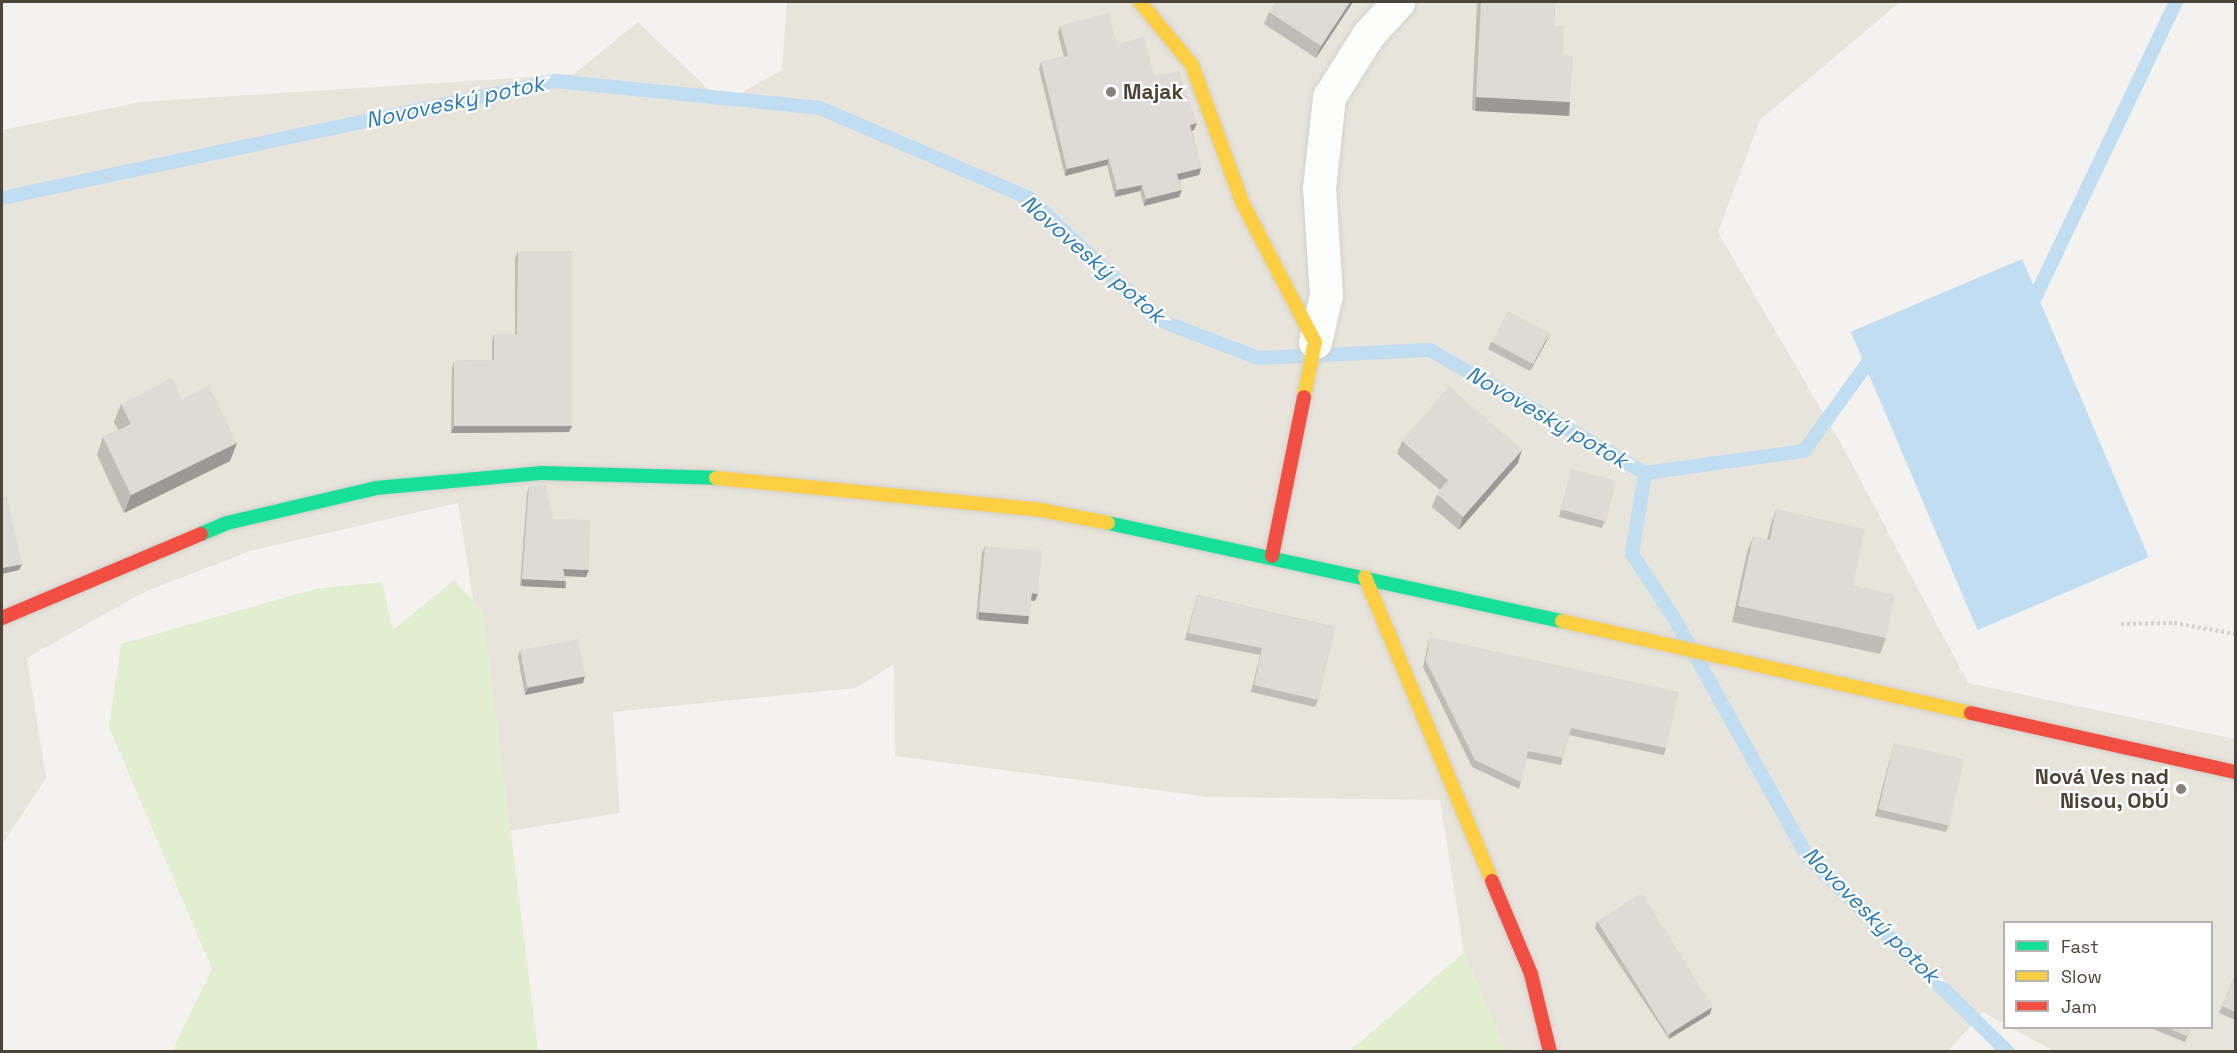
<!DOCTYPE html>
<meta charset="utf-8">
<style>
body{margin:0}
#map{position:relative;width:2237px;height:1053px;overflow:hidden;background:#f4f2ee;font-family:"Space Grotesk",sans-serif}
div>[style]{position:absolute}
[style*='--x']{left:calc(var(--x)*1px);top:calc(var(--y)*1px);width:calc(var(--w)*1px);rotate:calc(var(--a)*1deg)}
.residential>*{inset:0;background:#e7e4dc}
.green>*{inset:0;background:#e1eecf}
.water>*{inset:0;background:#c0ddf1;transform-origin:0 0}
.stream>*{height:14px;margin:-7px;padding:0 7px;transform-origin:7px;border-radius:7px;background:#c0ddf1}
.path>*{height:4px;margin-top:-2px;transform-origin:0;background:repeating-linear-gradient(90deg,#d3d2cc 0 3px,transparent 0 6px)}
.roads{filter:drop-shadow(0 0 2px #d2d0cb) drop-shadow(0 0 2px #d2d0cb)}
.street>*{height:33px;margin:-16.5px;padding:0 16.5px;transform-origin:16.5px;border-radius:16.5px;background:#fdfdfc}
.fast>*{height:14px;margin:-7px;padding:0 7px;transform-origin:7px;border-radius:7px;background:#16e098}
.slow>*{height:14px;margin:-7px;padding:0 7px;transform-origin:7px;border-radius:7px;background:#ffcf43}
.jam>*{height:14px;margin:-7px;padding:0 7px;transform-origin:7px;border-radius:7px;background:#f24e42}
.wall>*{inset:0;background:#bfbcb8}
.shaded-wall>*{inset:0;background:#9b9996;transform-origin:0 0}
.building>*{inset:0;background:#dedbd6;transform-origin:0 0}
.dots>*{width:16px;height:16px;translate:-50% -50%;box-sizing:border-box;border:3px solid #fff;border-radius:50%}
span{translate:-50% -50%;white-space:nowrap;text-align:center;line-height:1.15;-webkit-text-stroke:4.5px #fff;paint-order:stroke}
.poi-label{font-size:21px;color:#4b4439;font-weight:700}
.left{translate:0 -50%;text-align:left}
.right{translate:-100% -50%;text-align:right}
.water-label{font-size:22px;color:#2e7ab2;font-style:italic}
.frame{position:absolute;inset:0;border:3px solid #4b4439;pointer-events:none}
.legend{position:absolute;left:2003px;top:921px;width:210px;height:108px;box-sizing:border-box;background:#fff;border:2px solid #b7b4b0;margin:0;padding:8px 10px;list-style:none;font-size:18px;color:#4b4439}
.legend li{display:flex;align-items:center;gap:12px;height:30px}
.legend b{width:30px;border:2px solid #b7b4b0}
</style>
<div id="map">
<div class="residential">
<i style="clip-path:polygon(787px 2px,1900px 2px,1760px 120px,1718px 232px,1843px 447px,1968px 683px,2235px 739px,2235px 1051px,2054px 1051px,2011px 1028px,2212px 1028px,2212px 922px,2004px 922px,2004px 1024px,1983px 1012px,1948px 1051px,1506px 1051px,1464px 953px,1440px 800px,1209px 797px,895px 756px,894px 664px,856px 688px,613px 712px,620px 813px,509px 831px,458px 503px,250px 551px,142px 593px,27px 658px,46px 778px,2px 845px,2px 130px,141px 102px,574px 74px,638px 22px,723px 103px,782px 70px)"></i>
</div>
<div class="green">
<i style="clip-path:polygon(454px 580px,483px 611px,538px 1051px,172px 1051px,212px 969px,109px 727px,121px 644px,315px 589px,382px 582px,393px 630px)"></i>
<i style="clip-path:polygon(1464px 953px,1506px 1051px,1350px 1051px,1463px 953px)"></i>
</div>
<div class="water">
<i style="left:2022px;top:259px;width:324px;height:186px;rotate:67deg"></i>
</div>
<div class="stream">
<i style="--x:2;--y:198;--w:565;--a:-11.95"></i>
<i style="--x:555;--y:81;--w:266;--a:5.8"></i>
<i style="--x:820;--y:108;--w:228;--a:23.3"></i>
<i style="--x:1029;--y:198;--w:178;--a:43.2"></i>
<i style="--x:1159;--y:320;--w:106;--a:21"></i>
<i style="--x:1258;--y:358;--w:172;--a:-2.7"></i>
<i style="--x:1430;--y:350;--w:248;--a:29.8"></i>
<i style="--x:1645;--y:473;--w:82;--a:99.1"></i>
<i style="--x:1632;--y:554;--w:77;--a:56.7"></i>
<i style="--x:1674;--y:618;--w:273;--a:60.8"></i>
<i style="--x:1807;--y:856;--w:281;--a:44.3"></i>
<i style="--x:2030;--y:308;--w:339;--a:-64.5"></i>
<i style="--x:1645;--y:473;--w:161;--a:-7.9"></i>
<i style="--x:1804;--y:451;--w:107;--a:-54.1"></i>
<i style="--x:1867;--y:364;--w:16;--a:-7"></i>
</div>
<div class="path">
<i style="--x:2121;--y:624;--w:53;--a:-1.1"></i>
<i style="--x:2174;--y:623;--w:63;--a:10.1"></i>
</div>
<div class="roads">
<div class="street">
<i style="--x:1315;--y:342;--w:48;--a:-76.8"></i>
<i style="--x:1326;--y:295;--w:107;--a:-93.7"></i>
<i style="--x:1319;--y:188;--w:92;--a:-83.7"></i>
<i style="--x:1329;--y:97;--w:73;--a:-57.8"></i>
<i style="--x:1368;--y:35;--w:45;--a:-47.7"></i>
</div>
<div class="fast">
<i style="--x:1108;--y:523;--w:464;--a:12.2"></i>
<i style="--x:201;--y:534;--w:28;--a:-23"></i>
<i style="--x:227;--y:523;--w:153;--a:-13.2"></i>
<i style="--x:376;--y:488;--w:167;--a:-5.2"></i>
<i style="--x:542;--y:473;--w:174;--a:1.6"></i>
</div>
<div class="slow">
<i style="--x:1140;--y:2;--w:82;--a:50.5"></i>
<i style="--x:1192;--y:65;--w:146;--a:69.9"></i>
<i style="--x:1242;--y:202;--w:158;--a:62.5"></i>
<i style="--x:1315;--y:342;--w:56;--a:101.3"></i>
<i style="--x:716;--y:478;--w:326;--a:5.6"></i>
<i style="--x:1040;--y:510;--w:69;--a:10.8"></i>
<i style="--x:1365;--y:577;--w:329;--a:67.3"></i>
<i style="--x:1562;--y:621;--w:419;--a:12.7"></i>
</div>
<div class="jam">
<i style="--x:1272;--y:556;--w:162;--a:-78.6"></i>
<i style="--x:2;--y:618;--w:216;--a:-22.9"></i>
<i style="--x:1971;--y:713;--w:271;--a:12.6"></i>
<i style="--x:1492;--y:881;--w:101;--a:67.2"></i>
<i style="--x:1531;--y:974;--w:80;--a:76.3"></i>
</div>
</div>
<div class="wall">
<i style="clip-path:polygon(1353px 2px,1316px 58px,1264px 24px,1269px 12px)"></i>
<i style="clip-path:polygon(1477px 2px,1555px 2px,1554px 26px,1563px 55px,1570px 102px,1566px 115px,1472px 110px)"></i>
<i style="clip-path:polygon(1060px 26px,1117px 44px,1154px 76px,1197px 123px,1194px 130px,1192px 131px,1201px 168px,1199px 175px,1179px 180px,1182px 190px,1179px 197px,1144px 206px,1140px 191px,1115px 197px,1107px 165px,1065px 176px,1039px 69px,1041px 62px,1064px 57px,1058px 33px)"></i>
<i style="clip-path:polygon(518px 251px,569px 432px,451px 433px,452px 368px,454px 361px,492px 360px,492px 341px,494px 334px,515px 334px,515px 258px)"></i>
<i style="clip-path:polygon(1547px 340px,1530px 371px,1488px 349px,1491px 342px)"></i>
<i style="clip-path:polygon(182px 399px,237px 443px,230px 461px,124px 513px,97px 455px,103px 437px,118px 430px,114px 422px,121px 404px)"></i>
<i style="clip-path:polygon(1402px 441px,1518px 463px,1459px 530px,1432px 507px,1437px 494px,1440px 490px,1397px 454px)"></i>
<i style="clip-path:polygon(1572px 469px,1605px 521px,1602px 528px,1559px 517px)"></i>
<i style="clip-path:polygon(529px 486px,553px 519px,586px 577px,565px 576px,563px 588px,520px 586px,527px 493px)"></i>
<i style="clip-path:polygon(1776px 509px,1853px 585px,1886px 638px,1880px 654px,1732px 622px,1747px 552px,1753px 537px,1767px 540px,1771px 524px)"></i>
<i style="clip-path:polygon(985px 546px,1035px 601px,1031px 600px,1029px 616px,1027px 623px,976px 619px,982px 553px)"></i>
<i style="clip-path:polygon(1197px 595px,1335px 627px,1318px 700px,1315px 707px,1251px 692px,1260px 655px,1185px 640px)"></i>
<i style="clip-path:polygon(1430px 637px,1666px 748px,1664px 755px,1569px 735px,1561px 765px,1526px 758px,1521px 782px,1519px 789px,1472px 767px,1423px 667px,1428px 644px)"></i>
<i style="clip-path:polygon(520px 650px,583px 683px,525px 695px,518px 657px)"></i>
<i style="clip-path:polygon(1894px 743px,1949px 825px,1946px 832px,1875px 816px)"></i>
<i style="clip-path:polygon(1597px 921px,1712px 1007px,1710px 1014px,1669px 1039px,1595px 928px)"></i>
<i style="clip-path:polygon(2235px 975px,2235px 1020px,2219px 1013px)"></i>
<i style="clip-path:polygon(2150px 1028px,2191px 1028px,2185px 1042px)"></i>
</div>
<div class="shaded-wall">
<i style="clip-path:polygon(1350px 2px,1353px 2px,1316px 58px,1321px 46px)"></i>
<i style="left:1476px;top:97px;width:94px;height:14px;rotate:3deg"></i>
<i style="clip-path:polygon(1197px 123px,1194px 130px,1188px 132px,1190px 125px)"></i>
<i style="clip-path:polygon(1109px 159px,1107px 165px,1065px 176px,1067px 169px)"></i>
<i style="clip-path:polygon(1201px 168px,1199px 175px,1175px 181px,1177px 174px)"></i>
<i style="clip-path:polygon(1142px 185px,1140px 191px,1115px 197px,1117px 190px)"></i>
<i style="clip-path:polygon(1182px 190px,1179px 197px,1144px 206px,1146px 199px)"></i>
<i style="clip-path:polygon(1550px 333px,1547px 340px,1530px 371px,1533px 364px)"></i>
<i style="clip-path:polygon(454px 426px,572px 426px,569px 432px,451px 433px)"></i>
<i style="clip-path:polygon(237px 443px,230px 461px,124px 513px,131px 495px)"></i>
<i style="clip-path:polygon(1522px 450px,1518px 463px,1459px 530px,1463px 517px)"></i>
<i style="clip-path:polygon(22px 564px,19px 570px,2px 574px,2px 568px)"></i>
<i style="clip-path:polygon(563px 569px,589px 570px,586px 577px,561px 576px)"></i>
<i style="left:522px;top:579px;width:44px;height:7px;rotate:3deg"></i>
<i style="clip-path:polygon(1032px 593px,1038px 594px,1035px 601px,1029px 600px)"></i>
<i style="left:979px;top:612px;width:50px;height:8px;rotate:5deg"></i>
<i style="clip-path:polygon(585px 676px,583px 683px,525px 695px,528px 688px)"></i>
<i style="clip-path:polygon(1712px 1007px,1710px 1014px,1669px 1039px,1671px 1032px)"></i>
</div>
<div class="building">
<i style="clip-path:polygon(1276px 2px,1350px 2px,1321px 46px,1269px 12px)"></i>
<i style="clip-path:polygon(1481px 2px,1555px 2px,1554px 26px,1564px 26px,1563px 55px,1573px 56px,1570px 102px,1476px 97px)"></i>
<i style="clip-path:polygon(1108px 13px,1117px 44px,1144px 37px,1154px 76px,1179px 71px,1197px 123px,1190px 125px,1201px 168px,1177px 174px,1182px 190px,1146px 199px,1142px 185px,1117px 190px,1109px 159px,1067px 169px,1041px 62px,1068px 56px,1060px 26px)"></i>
<i style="clip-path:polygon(518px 251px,572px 251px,572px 426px,454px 426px,454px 361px,494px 360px,494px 334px,517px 334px)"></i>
<i style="left:1508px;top:311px;width:47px;height:35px;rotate:28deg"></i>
<i style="clip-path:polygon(172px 378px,182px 399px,209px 386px,237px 443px,131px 495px,103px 437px,131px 424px,121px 404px)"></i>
<i style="clip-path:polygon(1449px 386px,1522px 450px,1463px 517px,1437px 494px,1448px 480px,1402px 441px)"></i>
<i style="left:1572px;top:469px;width:46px;height:42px;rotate:15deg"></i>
<i style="clip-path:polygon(546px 485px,553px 519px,590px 520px,589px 570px,563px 569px,566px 581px,522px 579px,529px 486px)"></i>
<i style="clip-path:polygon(7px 496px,22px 564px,2px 568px,2px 498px)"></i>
<i style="clip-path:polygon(1776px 509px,1865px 529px,1853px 585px,1895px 595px,1886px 638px,1738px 606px,1753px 537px,1770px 540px)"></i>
<i style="clip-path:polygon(985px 546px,1042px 551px,1038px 594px,1032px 593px,1029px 616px,979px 612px)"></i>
<i style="clip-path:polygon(1197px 595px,1335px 627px,1318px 700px,1254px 685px,1262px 648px,1188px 633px)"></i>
<i style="clip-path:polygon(1430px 637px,1679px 692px,1666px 748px,1571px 728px,1563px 758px,1528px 751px,1521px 782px,1475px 760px,1426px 661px)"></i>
<i style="left:578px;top:639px;width:38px;height:59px;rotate:79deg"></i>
<i style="left:1894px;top:743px;width:72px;height:68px;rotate:13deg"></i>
<i style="left:1642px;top:893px;width:134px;height:53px;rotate:58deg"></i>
<i style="clip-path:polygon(2235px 975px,2235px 1012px,2222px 1006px)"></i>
<i style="clip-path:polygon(2168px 1028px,2191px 1028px,2187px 1036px)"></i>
</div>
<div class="dots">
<i style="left:1111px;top:92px;background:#868178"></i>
<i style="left:2181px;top:789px;background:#868178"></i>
</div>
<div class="poi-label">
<span class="left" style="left:1123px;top:92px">Majak</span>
<span class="right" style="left:2169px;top:789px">Nová Ves nad<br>Nisou, ObÚ</span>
</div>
<div class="water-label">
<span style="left:455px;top:102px;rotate:-12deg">Novoveský potok</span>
<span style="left:1093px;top:259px;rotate:41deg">Novoveský potok</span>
<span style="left:1547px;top:417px;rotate:30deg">Novoveský potok</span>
<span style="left:1871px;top:915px;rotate:45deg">Novoveský potok</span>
</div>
<div class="frame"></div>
<ul class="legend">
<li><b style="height:8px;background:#16e098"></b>Fast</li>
<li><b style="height:8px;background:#ffcf43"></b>Slow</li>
<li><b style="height:8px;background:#f24e42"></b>Jam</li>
</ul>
</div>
